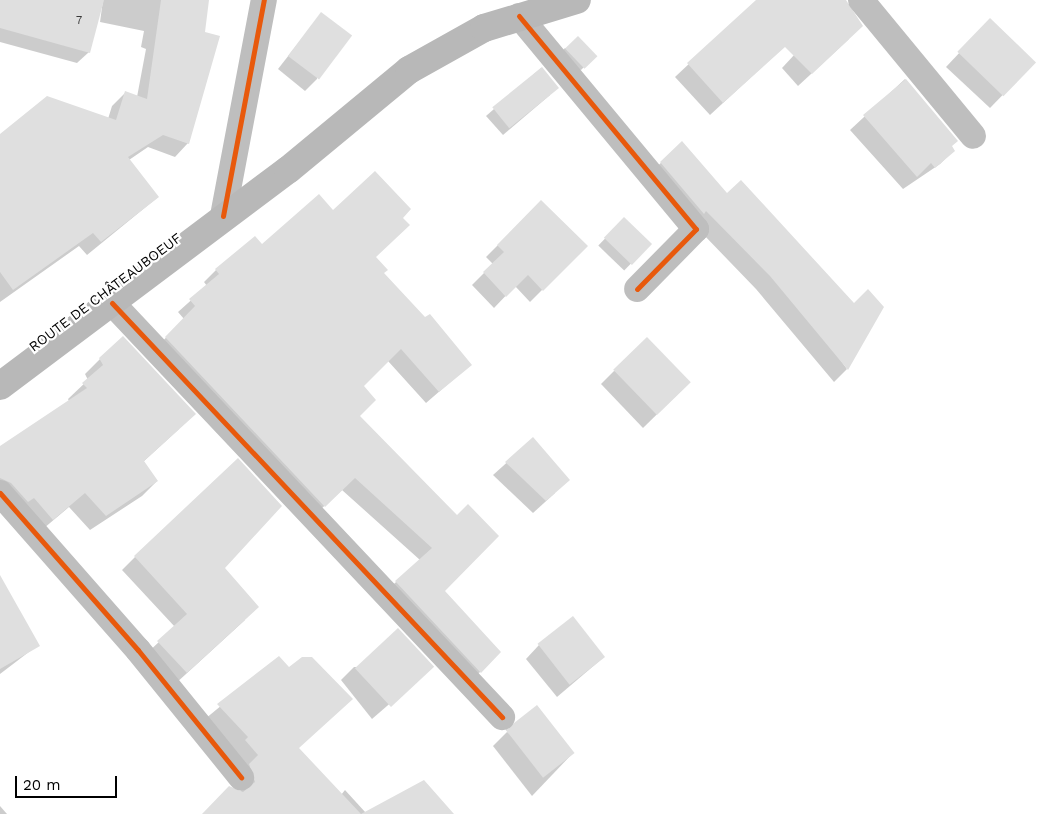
<!DOCTYPE html>
<meta charset="utf-8">
<style>
body{margin:0}
#map{position:relative;width:1058px;height:814px;overflow:hidden;background:#fff;font-family:"Work Sans",sans-serif}
div>[style]{position:absolute}
[style*='--x']{left:calc(var(--x)*1px);top:calc(var(--y)*1px);width:calc(var(--w)*1px);rotate:calc(var(--a)*1deg)}
.shadow>*{inset:0;background:#0003;transform-origin:0 0}
.building>*{inset:0;background:#dfdfdf;transform-origin:0 0}
.minor>*{height:26px;margin:-13px;padding:0 13px;transform-origin:13px;border-radius:13px;background:#bebebe}
.secondary>*{height:28px;margin:-14px;padding:0 14px;transform-origin:14px;border-radius:14px;background:#b8b8b8}
.cycleway>*{height:5px;margin:-2.5px;padding:0 2.5px;transform-origin:2.5px;border-radius:2.5px;background:#e8590c}
span{translate:-50% -50%;white-space:nowrap;text-align:center;line-height:1.15;-webkit-text-stroke:4.5px #fff;paint-order:stroke}
.number-label{font-size:11px;color:#383838}
.number-label span{-webkit-text-stroke-width:0}
.street-label{font-size:14px;color:#000}
.scale{position:absolute;left:15px;top:776px;width:102px;height:22px;box-sizing:border-box;border:2px solid #000;border-top:0;padding-left:6px;font-size:15px;line-height:18px;white-space:nowrap;color:#000;-webkit-text-stroke:4px #fff;paint-order:stroke}
</style>
<div id="map">
<div class="shadow">
<i style="clip-path:polygon(0 0,60px 0,89px 52px,77px 63px,0 42px)"></i>
<i style="clip-path:polygon(103px 0,208px 0,188px 143px,175px 157px,148px 147px,129px 160px,158px 197px,87px 255px,79px 246px,0 302px,0 135px,108px 119px,112px 106px,125px 93px,137px 97px,146px 49px,141px 47px,144px 31px,100px 22px)"></i>
<i style="clip-path:polygon(757px 0,820px 0,762px 67px,710px 115px,675px 77px)"></i>
<i style="clip-path:polygon(321px 14px,317px 79px,305px 91px,278px 69px)"></i>
<i style="clip-path:polygon(978px 33px,1034px 63px,990px 108px,946px 67px)"></i>
<i style="clip-path:polygon(849px 39px,798px 86px,782px 68px,795px 54px)"></i>
<i style="clip-path:polygon(565px 48px,595px 56px,581px 70px,551px 62px)"></i>
<i style="clip-path:polygon(541px 68px,550px 95px,503px 135px,486px 116px)"></i>
<i style="clip-path:polygon(905px 79px,956px 141px,950px 146px,953px 151px,940px 164px,903px 189px,850px 130px)"></i>
<i style="clip-path:polygon(682px 143px,847px 369px,834px 382px,756px 289px,647px 176px)"></i>
<i style="clip-path:polygon(541px 202px,586px 246px,530px 302px,515px 286px,494px 308px,472px 285px,493px 264px,486px 257px)"></i>
<i style="left:624px;top:219px;width:36px;height:37px;rotate:44deg"></i>
<i style="clip-path:polygon(262px 246px,374px 258px,382px 274px,470px 365px,426px 403px,388px 361px,362px 386px,358px 417px,457px 517px,443px 591px,500px 652px,468px 684px,383px 594px,420px 560px,342px 490px,311px 518px,153px 351px,184px 319px,178px 312px,207px 286px,204px 282px,216px 270px)"></i>
<i style="clip-path:polygon(100px 359px,179px 429px,143px 462px,157px 481px,142px 496px,90px 530px,69px 507px,37px 534px,0 504px,0 454px,70px 403px,68px 399px,88px 380px,85px 374px)"></i>
<i style="clip-path:polygon(614px 371px,690px 382px,643px 428px,601px 384px)"></i>
<i style="clip-path:polygon(533px 439px,555px 493px,533px 513px,493px 475px)"></i>
<i style="clip-path:polygon(135px 557px,224px 568px,245px 620px,174px 685px,145px 655px,175px 627px,122px 570px)"></i>
<i style="clip-path:polygon(0 577px,38px 645px,0 674px)"></i>
<i style="clip-path:polygon(539px 645px,604px 657px,557px 697px,526px 659px)"></i>
<i style="clip-path:polygon(279px 658px,298px 748px,341px 795px,345px 790px,366px 813px,453px 814px,203px 814px,243px 789px,205px 719px)"></i>
<i style="clip-path:polygon(354px 667px,432px 667px,372px 719px,341px 680px)"></i>
<i style="clip-path:polygon(507px 732px,573px 753px,532px 796px,493px 746px)"></i>
<i style="clip-path:polygon(0 806px,7px 814px,0 814px)"></i>
</div>
<div class="building">
<i style="clip-path:polygon(0 0,104px 0,90px 53px,0 28px)"></i>
<i style="clip-path:polygon(161px 0,209px 0,205px 32px,220px 36px,189px 144px,163px 135px,128px 157px,159px 197px,101px 242px,93px 233px,13px 290px,0 272px,0 134px,47px 96px,116px 120px,125px 91px,147px 99px)"></i>
<i style="clip-path:polygon(756px 0,846px 0,863px 26px,812px 74px,785px 47px,723px 103px,687px 63px)"></i>
<i style="left:321px;top:12px;width:39px;height:55px;rotate:37deg"></i>
<i style="left:990px;top:18px;width:64px;height:47px;rotate:44deg"></i>
<i style="left:578px;top:36px;width:28px;height:18px;rotate:46deg"></i>
<i style="left:542px;top:67px;width:27px;height:64px;rotate:51deg"></i>
<i style="clip-path:polygon(906px 79px,958px 141px,952px 146px,955px 151px,935px 168px,931px 163px,917px 177px,863px 115px)"></i>
<i style="clip-path:polygon(682px 141px,727px 193px,741px 180px,854px 303px,868px 289px,884px 307px,848px 370px,770px 276px,706px 211px,704px 214px,660px 162px)"></i>
<i style="clip-path:polygon(375px 171px,411px 209px,403px 218px,410px 225px,376px 257px,388px 270px,384px 273px,425px 317px,430px 314px,472px 365px,439px 392px,401px 349px,364px 386px,376px 400px,360px 416px,457px 515px,468px 504px,499px 536px,445px 591px,501px 652px,481px 673px,395px 581px,432px 548px,355px 478px,325px 507px,165px 337px,195px 306px,189px 299px,219px 274px,215px 269px,255px 236px,262px 244px,319px 194px,333px 210px)"></i>
<i style="clip-path:polygon(541px 200px,588px 246px,543px 291px,528px 275px,506px 297px,483px 272px,504px 252px,497px 245px)"></i>
<i style="left:624px;top:217px;width:39px;height:29px;rotate:44deg"></i>
<i style="clip-path:polygon(123px 336px,196px 414px,144px 461px,158px 481px,106px 516px,85px 493px,53px 520px,34px 498px,28px 502px,11px 483px,0 478px,0 446px,87px 388px,82px 383px,103px 365px,99px 358px)"></i>
<i style="left:647px;top:337px;width:63px;height:47px;rotate:46deg"></i>
<i style="clip-path:polygon(533px 437px,570px 480px,546px 501px,505px 462px)"></i>
<i style="clip-path:polygon(238px 458px,282px 506px,225px 568px,259px 607px,187px 673px,157px 641px,187px 614px,134px 556px)"></i>
<i style="clip-path:polygon(0 575px,40px 646px,0 669px)"></i>
<i style="left:573px;top:616px;width:52px;height:45px;rotate:52deg"></i>
<i style="left:398px;top:628px;width:53px;height:59px;rotate:47deg"></i>
<i style="clip-path:polygon(279px 656px,289px 667px,302px 657px,312px 657px,353px 699px,299px 748px,361px 814px,424px 780px,454px 814px,202px 814px,229px 786px,243px 792px,255px 782px,249px 764px,258px 755px,245px 740px,248px 737px,217px 704px)"></i>
<i style="left:537px;top:705px;width:61px;height:40px;rotate:52deg"></i>
</div>
<div class="minor">
<i style="--x:861;--y:0;--w:176;--a:50.5"></i>
<i style="--x:519;--y:16;--w:277;--a:50.3"></i>
<i style="--x:696;--y:229;--w:84;--a:134.5"></i>
<i style="--x:223;--y:216;--w:220;--a:-79.3"></i>
<i style="--x:112;--y:303;--w:569;--a:46.71"></i>
<i style="--x:0;--y:493;--w:209;--a:48.7"></i>
<i style="--x:138;--y:650;--w:164;--a:51"></i>
</div>
<div class="secondary">
<i style="--x:0;--y:386;--w:360;--a:-36.9"></i>
<i style="--x:288;--y:170;--w:157;--a:-39.6"></i>
<i style="--x:409;--y:70;--w:86;--a:-29.2"></i>
<i style="--x:484;--y:28;--w:97;--a:-16.8"></i>
</div>
<div class="cycleway">
<i style="--x:519;--y:16;--w:277;--a:50.3"></i>
<i style="--x:696;--y:229;--w:84;--a:134.5"></i>
<i style="--x:223;--y:216;--w:220;--a:-79.3"></i>
<i style="--x:112;--y:303;--w:569;--a:46.71"></i>
<i style="--x:0;--y:493;--w:209;--a:48.7"></i>
<i style="--x:138;--y:650;--w:164;--a:51"></i>
</div>
<div class="number-label">
<span style="left:79px;top:21px">7</span>
</div>
<div class="street-label">
<span style="left:105px;top:292px;rotate:-37deg">ROUTE DE CHÂTEAUBOEUF</span>
</div>
<div class="scale">20 m</div>
</div>
